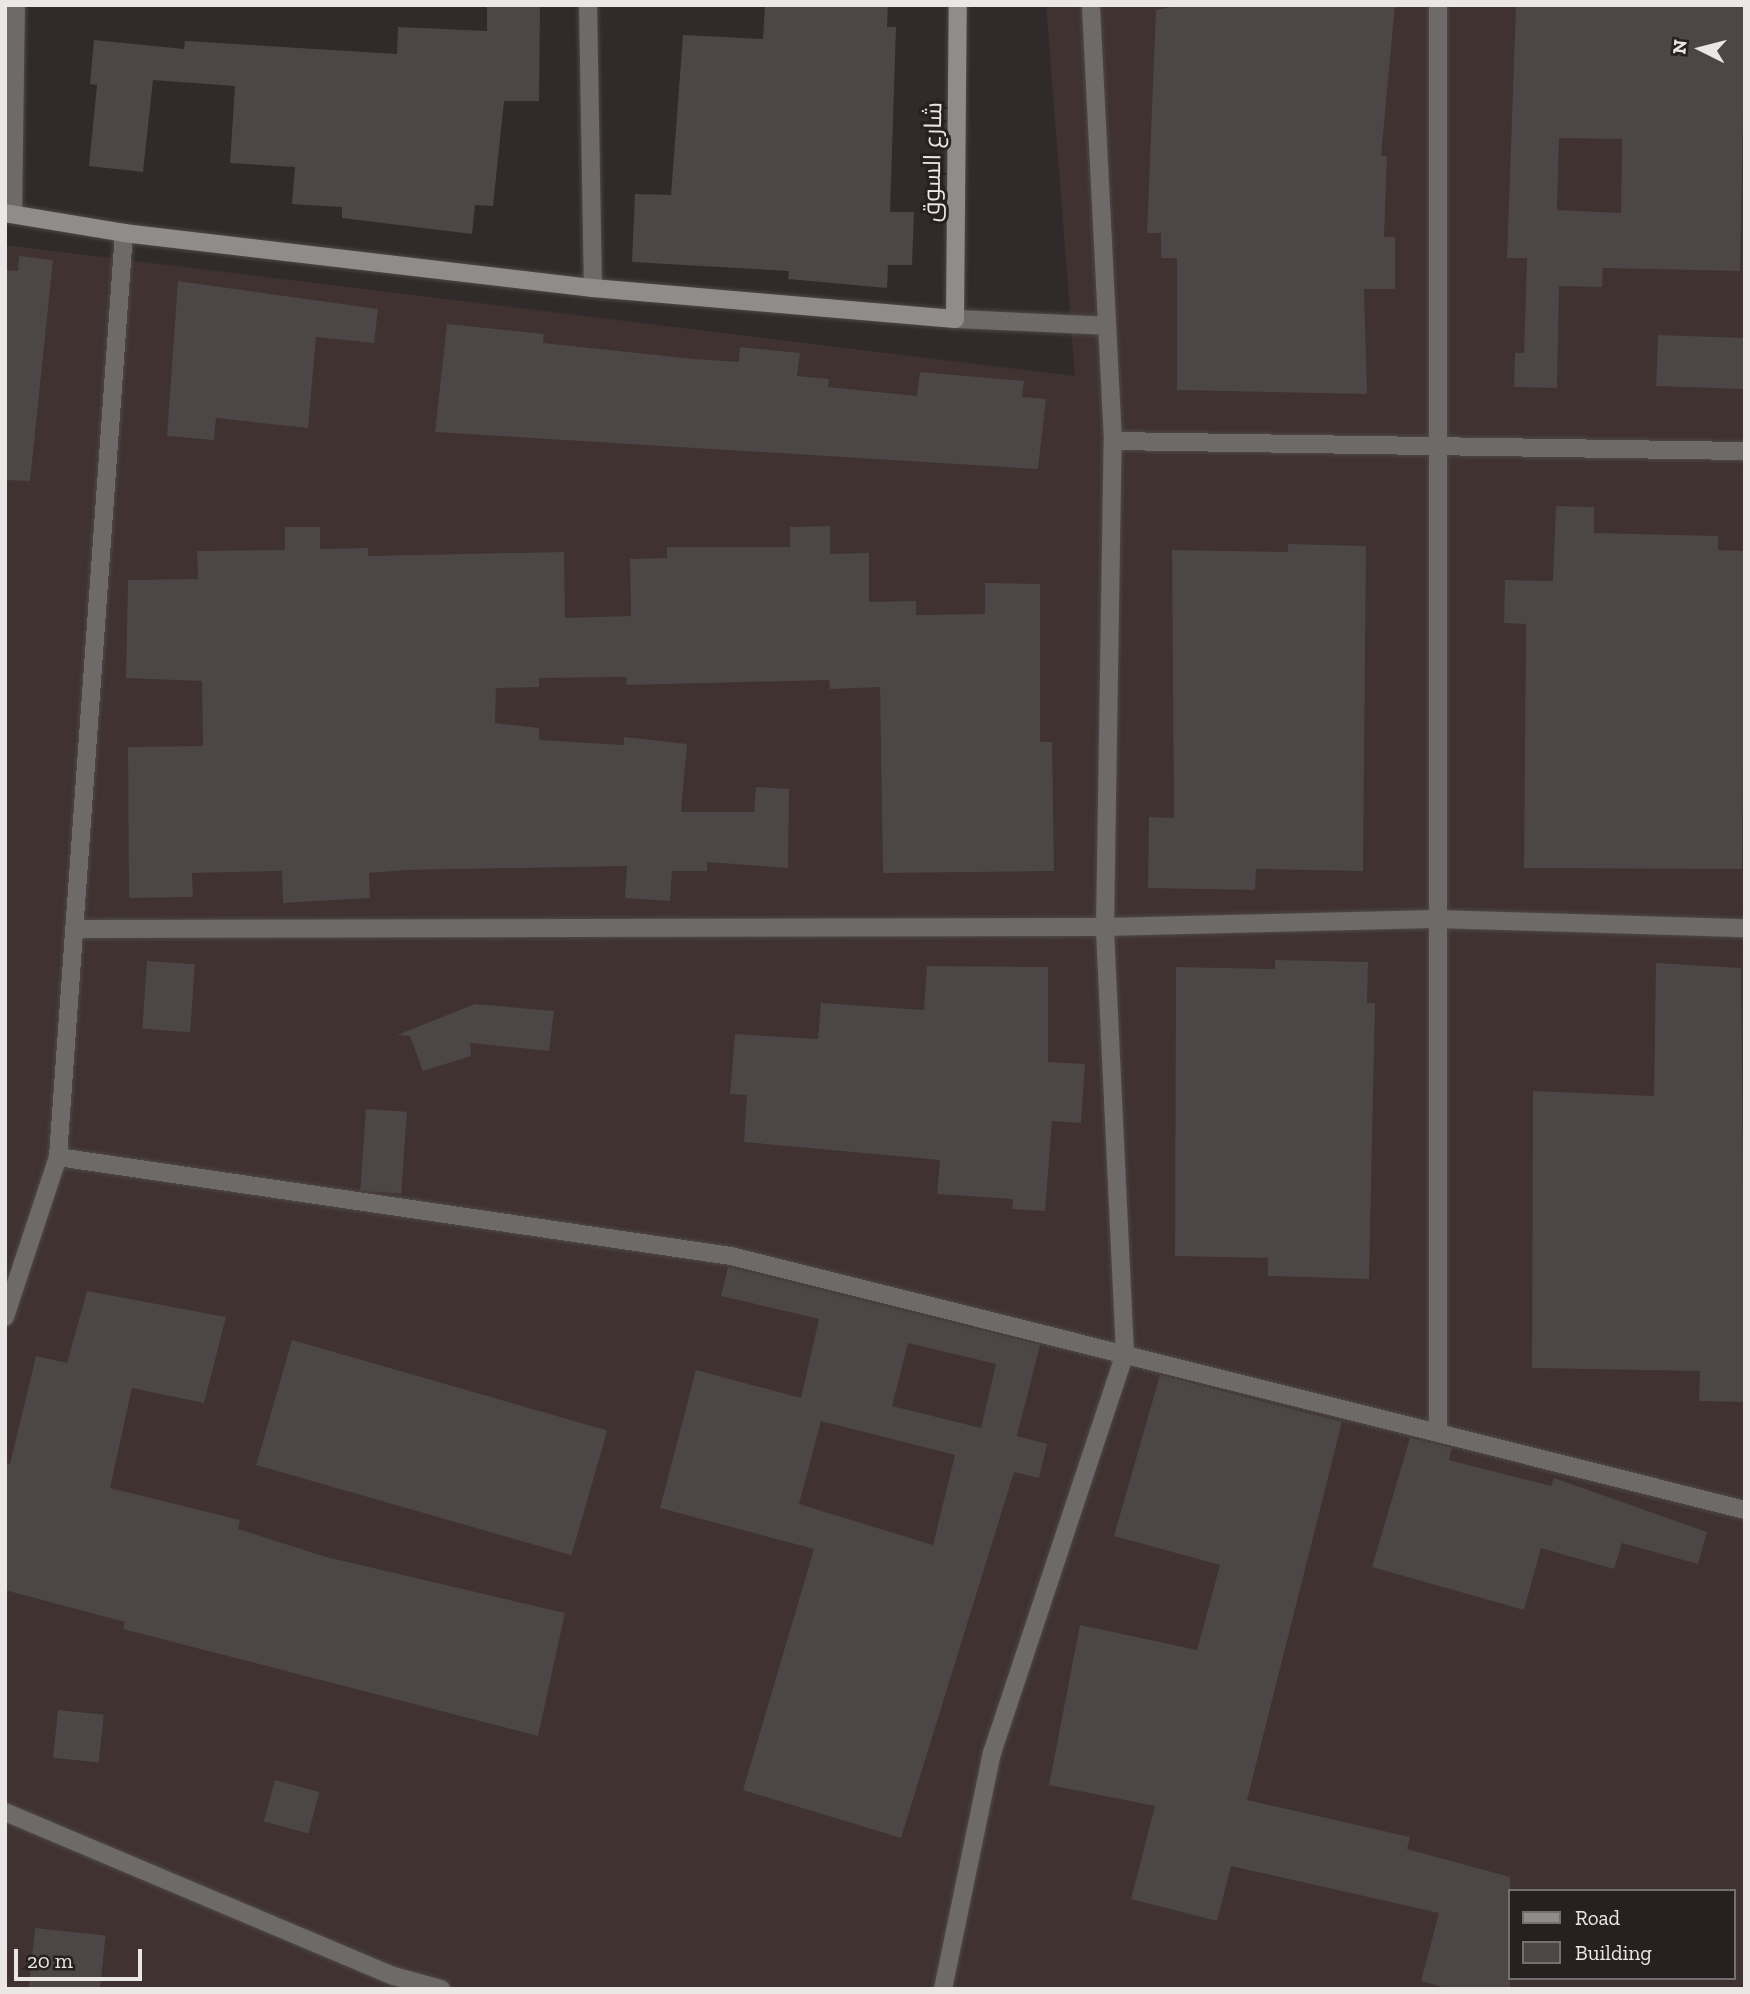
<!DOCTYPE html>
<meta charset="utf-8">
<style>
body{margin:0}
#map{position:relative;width:1750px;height:1994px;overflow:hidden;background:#302a2a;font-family:"Zilla Slab",Cairo,serif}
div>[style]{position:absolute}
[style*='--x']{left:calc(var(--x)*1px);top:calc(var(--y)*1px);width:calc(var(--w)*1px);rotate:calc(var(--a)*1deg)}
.built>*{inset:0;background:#3f3231}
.building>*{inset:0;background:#4c4646;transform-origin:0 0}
.roads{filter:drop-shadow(0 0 2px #4e4848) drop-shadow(0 0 2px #4e4848)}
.street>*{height:18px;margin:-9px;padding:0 9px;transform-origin:9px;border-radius:9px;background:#6d6a69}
.secondary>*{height:18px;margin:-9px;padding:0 9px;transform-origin:9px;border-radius:9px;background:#918c8c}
span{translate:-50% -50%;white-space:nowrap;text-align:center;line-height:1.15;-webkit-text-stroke:6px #262120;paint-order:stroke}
.street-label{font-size:24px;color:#ebe7e7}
.frame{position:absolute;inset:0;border:7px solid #ebe7e7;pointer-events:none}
.legend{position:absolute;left:1508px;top:1889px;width:228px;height:91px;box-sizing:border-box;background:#262120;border:2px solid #757070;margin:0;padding:9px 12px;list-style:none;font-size:21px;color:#ebe7e7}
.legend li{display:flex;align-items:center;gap:14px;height:35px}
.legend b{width:35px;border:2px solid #757070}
.north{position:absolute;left:1666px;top:14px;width:70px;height:70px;-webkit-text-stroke:5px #262120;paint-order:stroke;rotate:276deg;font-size:19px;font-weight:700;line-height:28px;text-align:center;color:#ebe7e7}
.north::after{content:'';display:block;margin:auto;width:24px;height:32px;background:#ebe7e7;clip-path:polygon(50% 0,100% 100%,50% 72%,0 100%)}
.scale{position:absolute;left:14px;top:1949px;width:128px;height:32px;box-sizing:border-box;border:4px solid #ebe7e7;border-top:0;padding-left:9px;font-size:21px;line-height:24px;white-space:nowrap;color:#ebe7e7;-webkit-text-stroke:5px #262120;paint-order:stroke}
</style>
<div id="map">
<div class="built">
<i style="clip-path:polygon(evenodd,1046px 5px,1745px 5px,1745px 1989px,5px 1989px,5px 245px,1075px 376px,1046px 5px,1510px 1891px,1734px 1891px,1734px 1978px,1510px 1978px,1510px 1891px)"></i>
</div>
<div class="building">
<i style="clip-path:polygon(487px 5px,540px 5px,539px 101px,504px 101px,493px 206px,475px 205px,472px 234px,342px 218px,342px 207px,292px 204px,295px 167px,230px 163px,235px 86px,153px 80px,143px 172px,89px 166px,97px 85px,90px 84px,94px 40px,184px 49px,185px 41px,397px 54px,398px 27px,487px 31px)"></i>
<i style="clip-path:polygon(765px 5px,888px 5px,887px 27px,896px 27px,890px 212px,914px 212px,912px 265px,888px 265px,887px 288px,788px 279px,789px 271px,632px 262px,635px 194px,671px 195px,683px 35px,763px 39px)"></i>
<i style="clip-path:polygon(1179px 5px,1395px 5px,1381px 156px,1387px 156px,1384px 237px,1395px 237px,1395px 289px,1364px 289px,1367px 394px,1177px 390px,1177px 258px,1161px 258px,1161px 233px,1147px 233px,1156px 10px)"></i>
<i style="clip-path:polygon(evenodd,1516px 5px,1745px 5px,1740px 271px,1603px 268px,1602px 287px,1559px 286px,1557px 388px,1514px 387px,1515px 353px,1524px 353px,1527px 258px,1507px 258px,1516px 5px,1559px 138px,1622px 139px,1621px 213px,1557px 210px,1559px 138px)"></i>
<i style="clip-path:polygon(19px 256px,53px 260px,30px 481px,5px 480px,5px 270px,18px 271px)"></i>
<i style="clip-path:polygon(178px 281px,378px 309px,374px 343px,316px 337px,308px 428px,216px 418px,214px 440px,167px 436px)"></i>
<i style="clip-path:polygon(447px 324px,544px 334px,543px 343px,694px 359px,739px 362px,740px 347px,800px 353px,797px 376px,829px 379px,828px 387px,917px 396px,920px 372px,1024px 381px,1022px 397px,1046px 399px,1038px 469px,435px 432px)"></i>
<i style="left:1658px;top:335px;width:87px;height:51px;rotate:2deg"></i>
<i style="clip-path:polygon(1556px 506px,1594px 507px,1594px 533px,1718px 536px,1718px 550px,1745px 551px,1742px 869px,1524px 868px,1526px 624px,1504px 623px,1505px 580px,1553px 581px)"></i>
<i style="clip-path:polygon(830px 526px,830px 554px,869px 553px,869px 602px,916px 601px,916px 615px,985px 614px,985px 583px,1040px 584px,1040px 742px,1052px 742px,1054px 871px,883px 873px,880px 687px,830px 689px,829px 680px,626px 685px,627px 677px,539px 678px,539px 687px,496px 688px,495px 723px,539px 728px,539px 740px,624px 745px,624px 737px,687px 744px,681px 812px,754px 812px,756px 787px,789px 789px,788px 868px,707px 862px,707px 871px,672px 871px,670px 901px,625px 898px,627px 866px,405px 870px,369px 873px,370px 898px,283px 903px,282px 871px,192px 873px,193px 897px,129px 898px,128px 747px,203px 746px,202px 681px,126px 678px,128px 580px,198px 579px,197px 551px,285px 550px,285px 527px,320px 527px,320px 549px,368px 548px,368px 556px,564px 552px,565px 618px,631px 616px,630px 559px,667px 558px,667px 547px,790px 547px,790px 527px)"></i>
<i style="clip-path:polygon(1288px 544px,1366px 546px,1363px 871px,1256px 869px,1255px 890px,1148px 888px,1149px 817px,1174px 818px,1172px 550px,1288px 552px)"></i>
<i style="clip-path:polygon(1275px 960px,1368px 962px,1367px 1003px,1375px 1003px,1369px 1279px,1268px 1276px,1268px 1258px,1175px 1256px,1176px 967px,1275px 969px)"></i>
<i style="left:147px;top:961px;width:48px;height:68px;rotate:4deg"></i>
<i style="clip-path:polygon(1656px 963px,1741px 968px,1745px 1402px,1699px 1401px,1700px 1371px,1532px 1368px,1533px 1091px,1654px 1096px)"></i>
<i style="clip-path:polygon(927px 966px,1048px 967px,1048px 1062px,1085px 1064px,1081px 1123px,1052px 1121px,1045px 1211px,1012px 1209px,1013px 1199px,937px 1194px,940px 1160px,744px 1142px,747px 1095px,730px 1094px,735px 1034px,818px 1039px,821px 1003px,924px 1010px)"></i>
<i style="clip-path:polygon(475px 1004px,554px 1011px,549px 1051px,470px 1043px,471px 1056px,423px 1071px,410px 1036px,397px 1035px)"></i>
<i style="left:366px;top:1109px;width:41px;height:82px;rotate:4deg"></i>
<i style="clip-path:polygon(evenodd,728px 1267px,1040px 1345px,1017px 1436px,1047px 1444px,1039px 1478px,1014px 1472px,901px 1838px,743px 1790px,814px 1549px,660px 1508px,696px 1370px,801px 1398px,819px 1319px,721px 1296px,728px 1267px,908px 1343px,996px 1364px,981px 1428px,892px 1406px,908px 1343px,728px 1267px,821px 1421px,955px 1455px,933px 1545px,799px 1504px,821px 1421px)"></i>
<i style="clip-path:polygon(87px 1291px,226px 1317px,204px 1403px,132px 1388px,110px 1488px,240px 1520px,238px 1529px,326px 1557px,565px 1613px,538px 1736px,123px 1629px,125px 1622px,5px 1590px,5px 1462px,10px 1464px,36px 1356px,67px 1363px)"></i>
<i style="left:292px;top:1340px;width:328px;height:130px;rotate:16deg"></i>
<i style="clip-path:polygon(1160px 1375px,1342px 1422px,1247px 1800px,1410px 1837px,1407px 1849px,1510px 1877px,1510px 1989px,1450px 1989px,1421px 1981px,1439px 1913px,1231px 1866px,1217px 1921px,1131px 1899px,1155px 1806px,1049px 1785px,1080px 1625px,1197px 1650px,1220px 1565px,1114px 1536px)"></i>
<i style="clip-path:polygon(1410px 1438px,1452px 1448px,1449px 1460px,1551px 1486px,1554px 1478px,1707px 1532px,1698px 1564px,1622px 1543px,1614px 1569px,1541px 1548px,1524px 1610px,1372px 1567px)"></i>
<i style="left:58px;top:1710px;width:46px;height:48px;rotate:6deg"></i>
<i style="left:275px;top:1780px;width:46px;height:43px;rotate:15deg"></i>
<i style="left:35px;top:1928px;width:71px;height:61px;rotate:6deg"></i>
</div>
<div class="roads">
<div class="street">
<i style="--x:588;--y:5;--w:283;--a:89"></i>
<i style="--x:1438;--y:5;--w:1428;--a:90"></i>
<i style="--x:13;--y:214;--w:209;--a:-89.2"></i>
<i style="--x:124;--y:233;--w:926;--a:94.09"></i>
<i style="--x:58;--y:1157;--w:680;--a:8.37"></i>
<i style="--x:731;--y:1256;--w:1045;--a:14.06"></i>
<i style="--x:955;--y:319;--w:152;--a:2.6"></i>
<i style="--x:1113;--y:441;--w:632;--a:0.91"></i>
<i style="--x:77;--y:929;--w:1028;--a:-0.11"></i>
<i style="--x:1105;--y:927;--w:330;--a:-1.4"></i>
<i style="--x:1435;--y:919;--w:310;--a:1.7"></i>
<i style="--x:5;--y:1317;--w:169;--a:-71.7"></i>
<i style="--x:5;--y:1812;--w:422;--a:22.9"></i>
<i style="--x:394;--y:1976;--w:49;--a:15.5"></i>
<i style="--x:943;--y:1989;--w:241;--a:-78.3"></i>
<i style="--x:992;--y:1753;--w:421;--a:-71.6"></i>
<i style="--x:1125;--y:1354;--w:427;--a:-92.7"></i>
<i style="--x:1105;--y:927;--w:486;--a:-89.1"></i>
<i style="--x:1113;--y:441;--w:437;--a:-92.9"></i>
</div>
<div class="secondary">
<i style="--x:5;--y:213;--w:121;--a:9.5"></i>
<i style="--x:124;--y:233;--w:472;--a:6.7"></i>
<i style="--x:593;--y:288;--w:363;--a:4.9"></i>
<i style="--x:955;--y:319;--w:314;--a:-89.5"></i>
</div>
</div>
<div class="street-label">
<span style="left:932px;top:162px;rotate:-89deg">شارع السوق</span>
</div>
<div class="frame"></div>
<ul class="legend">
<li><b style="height:9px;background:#918c8c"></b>Road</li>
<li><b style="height:19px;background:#4c4646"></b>Building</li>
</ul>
<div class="north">N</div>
<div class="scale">20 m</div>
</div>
